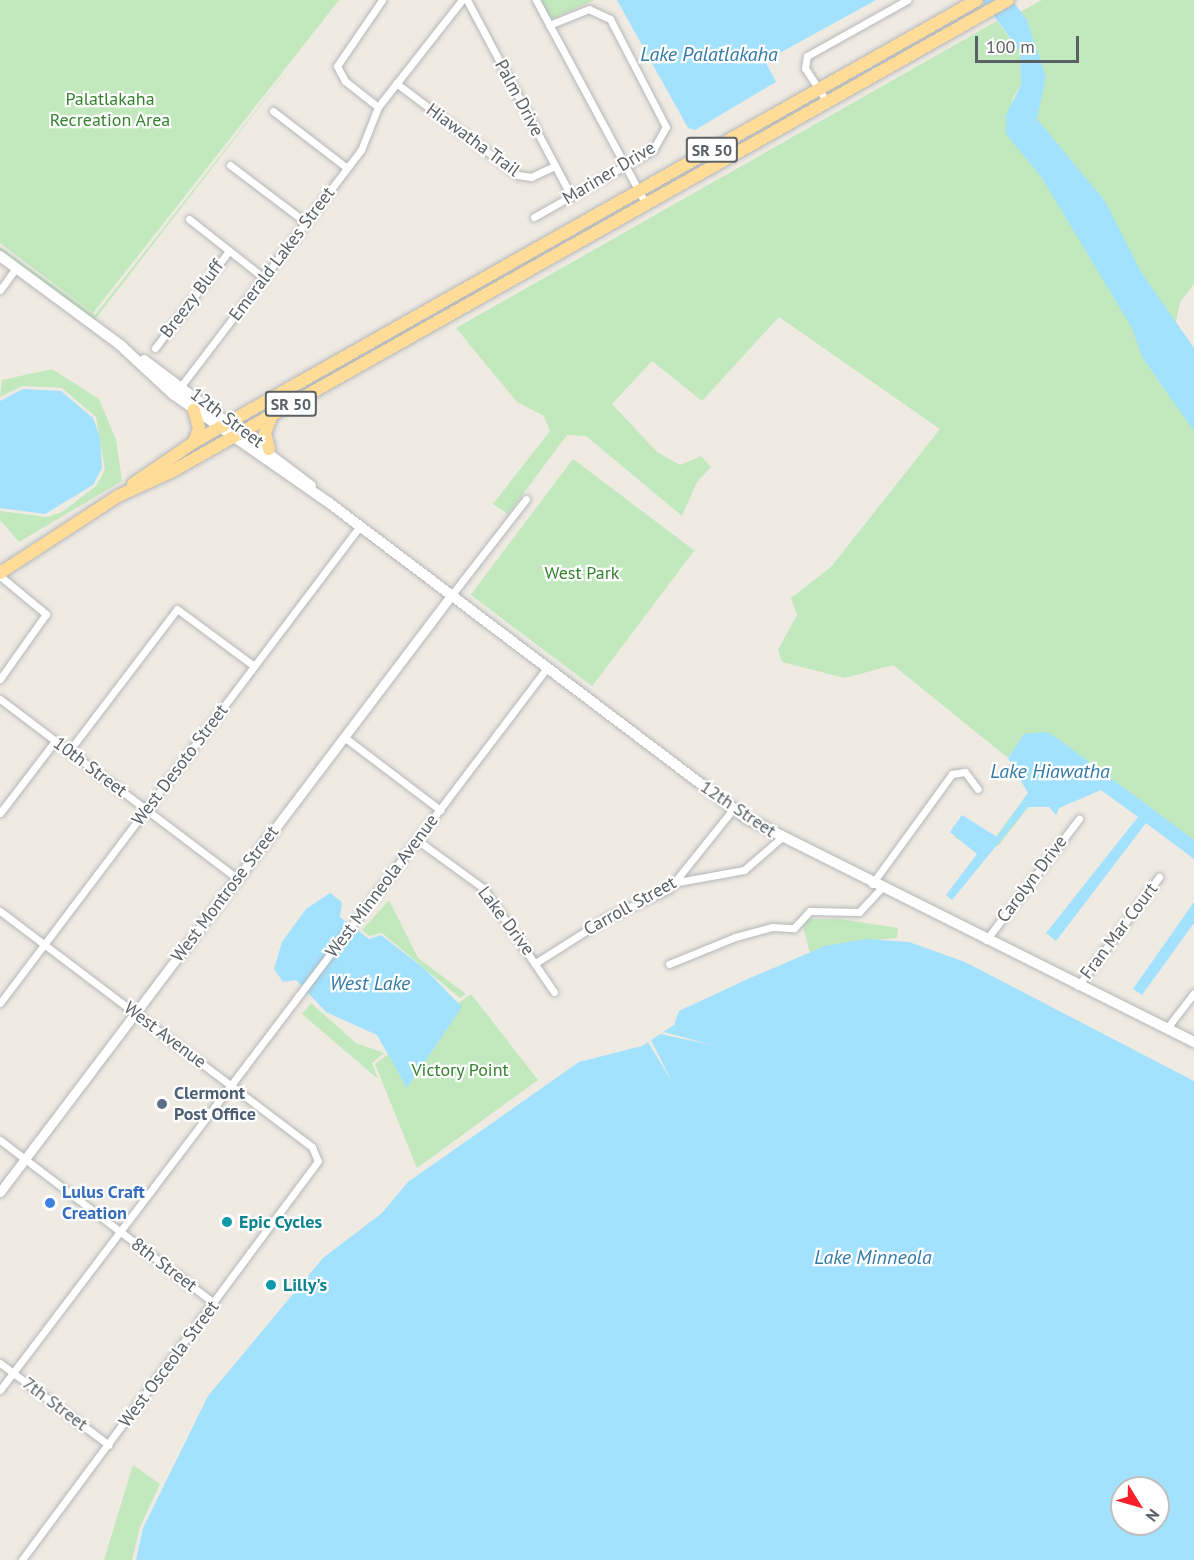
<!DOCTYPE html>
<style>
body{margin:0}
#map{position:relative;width:1194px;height:1560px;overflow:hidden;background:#efeae2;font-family:"PT Sans",sans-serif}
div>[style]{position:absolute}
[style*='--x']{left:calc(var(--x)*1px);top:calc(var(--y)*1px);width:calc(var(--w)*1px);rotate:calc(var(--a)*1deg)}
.green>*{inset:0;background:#c2e9bd;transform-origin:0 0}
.water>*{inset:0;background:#a2e2ff}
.pier>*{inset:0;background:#efeae2}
.roads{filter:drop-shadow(0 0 2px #b3b7bb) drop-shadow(0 0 2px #b3b7bb)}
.minor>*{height:7px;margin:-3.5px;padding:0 3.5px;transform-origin:3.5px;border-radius:3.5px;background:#fff}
.tertiary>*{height:9px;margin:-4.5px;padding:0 4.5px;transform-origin:4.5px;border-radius:4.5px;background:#fff}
.secondary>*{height:10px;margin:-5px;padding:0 5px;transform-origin:5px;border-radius:5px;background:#fff}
.trunk>*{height:12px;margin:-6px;padding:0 6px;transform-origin:6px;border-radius:6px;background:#ffdc98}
.dots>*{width:16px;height:16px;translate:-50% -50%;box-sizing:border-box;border:3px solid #fff;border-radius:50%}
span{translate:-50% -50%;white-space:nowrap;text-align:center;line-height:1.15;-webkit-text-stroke:4.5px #fff;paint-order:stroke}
.shield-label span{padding:2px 4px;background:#fff;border:2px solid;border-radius:4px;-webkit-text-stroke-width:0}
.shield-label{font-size:16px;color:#5b6064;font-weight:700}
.street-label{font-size:18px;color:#5b6064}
.park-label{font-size:18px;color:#34822d}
.service-label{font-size:18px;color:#4e5e75;font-weight:700}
.left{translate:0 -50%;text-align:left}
.shop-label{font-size:18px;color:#366cbe;font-weight:700}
.culture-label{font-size:18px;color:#0d838f;font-weight:700}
.water-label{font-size:20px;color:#337aa7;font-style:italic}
.north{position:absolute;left:1110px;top:1476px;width:60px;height:60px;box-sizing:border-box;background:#fff;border:2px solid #bdbfc1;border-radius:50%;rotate:127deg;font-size:16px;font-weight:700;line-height:24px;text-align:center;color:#5b6064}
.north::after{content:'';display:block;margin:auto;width:21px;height:27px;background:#f7202b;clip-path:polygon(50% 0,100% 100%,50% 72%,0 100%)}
.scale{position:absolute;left:975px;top:36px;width:104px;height:27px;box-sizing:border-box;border:3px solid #5b6064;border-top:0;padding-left:8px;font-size:18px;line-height:21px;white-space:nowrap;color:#5b6064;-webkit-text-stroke:4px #fff;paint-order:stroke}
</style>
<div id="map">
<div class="green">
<i style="clip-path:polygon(0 0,339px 0,93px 313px,0 243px)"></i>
<i style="clip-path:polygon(540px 0,594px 0,550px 20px)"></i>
<i style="clip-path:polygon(1042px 0,1194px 0,1194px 284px,1180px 302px,1176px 322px,1039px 144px,1020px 12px)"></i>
<i style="clip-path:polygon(997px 21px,1020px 51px,1021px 85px,1012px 99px,1037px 162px,1194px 405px,1194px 844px,1057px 738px,1024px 734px,1008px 758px,893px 665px,845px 678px,782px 662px,778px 650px,797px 615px,791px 598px,831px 567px,940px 429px,779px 317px,702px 401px,652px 361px,612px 404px,657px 452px,680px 465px,701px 456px,711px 467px,697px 482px,682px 516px,586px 436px,567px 435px,508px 514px,493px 504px,550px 431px,544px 416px,517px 402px,456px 328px)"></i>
<i style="clip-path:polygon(294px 62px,93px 322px,0 251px,0 247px,95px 315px)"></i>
<i style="clip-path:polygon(52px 369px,99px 399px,116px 440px,122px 481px,19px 542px,0 520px,0 511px,47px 517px,62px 512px,96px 486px,105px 470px,96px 417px,62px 388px,22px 386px,0 397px,2px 380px)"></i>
<i style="left:573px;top:459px;width:152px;height:170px;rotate:37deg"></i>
<i style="clip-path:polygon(1028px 793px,1030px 805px,999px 845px,985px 851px,955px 838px,953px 826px,966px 819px,987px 836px,996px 836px)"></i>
<i style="clip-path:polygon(389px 900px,418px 958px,466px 994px,460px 998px,382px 933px,369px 936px,362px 930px)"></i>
<i style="clip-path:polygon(801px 919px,840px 919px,898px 928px,897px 938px,841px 943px,810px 953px)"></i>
<i style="clip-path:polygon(471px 994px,538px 1080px,417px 1168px,375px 1064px)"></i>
<i style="clip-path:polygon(311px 1003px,356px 1043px,384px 1053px,372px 1063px,378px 1079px,302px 1014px)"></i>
<i style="clip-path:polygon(133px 1465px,160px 1484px,140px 1527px,132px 1560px,104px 1560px)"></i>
</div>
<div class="water">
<i style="clip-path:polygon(617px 0,876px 0,765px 61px,776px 82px,695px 130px,688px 128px)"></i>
<i style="clip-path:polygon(982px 0,1012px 0,1027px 20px,1046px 77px,1037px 119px,1105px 201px,1141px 272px,1194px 348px,1194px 431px,1142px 357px,1132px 328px,1042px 178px,1006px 134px,1006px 115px,1021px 85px,1020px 51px)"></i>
<i style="clip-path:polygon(23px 389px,61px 391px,93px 418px,100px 437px,102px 468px,93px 485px,45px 514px,0 508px,0 401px)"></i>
<i style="clip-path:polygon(1024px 734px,1047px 732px,1057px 738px,1194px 840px,1194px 859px,1146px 823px,1056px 941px,1046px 933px,1138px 817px,1101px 790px,1059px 808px,1056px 815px,1049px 807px,1028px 807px,952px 900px,946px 895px,977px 854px,950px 832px,962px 815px,997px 837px,1028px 793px,1008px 758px)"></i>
<i style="clip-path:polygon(330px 893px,342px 902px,340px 917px,369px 939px,381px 935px,425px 969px,462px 1007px,407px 1088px,377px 1035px,326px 1012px,296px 980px,283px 982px,274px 969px,282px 942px,306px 909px)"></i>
<i style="clip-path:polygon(1194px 902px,1194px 923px,1142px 995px,1133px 989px)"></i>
<i style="clip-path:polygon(evenodd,866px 939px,909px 942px,965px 962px,1194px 1081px,1194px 1560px,136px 1560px,143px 1528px,208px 1396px,323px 1258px,382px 1213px,408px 1182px,579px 1062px,642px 1046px,674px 1025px,679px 1011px,750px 978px,825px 946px,866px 939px,1122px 1488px,1158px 1488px,1158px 1524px,1122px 1524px,1122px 1488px)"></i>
</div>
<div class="pier">
<i style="clip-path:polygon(664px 1032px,712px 1045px,660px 1034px)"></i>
<i style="clip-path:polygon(651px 1040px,672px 1082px,648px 1042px)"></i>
</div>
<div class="roads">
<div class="minor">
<i style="--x:467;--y:0;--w:222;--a:62"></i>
<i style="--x:536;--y:0;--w:232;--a:61.7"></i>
<i style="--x:396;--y:83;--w:153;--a:37"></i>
<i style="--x:518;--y:175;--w:13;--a:9"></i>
<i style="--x:531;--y:177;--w:26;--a:-25"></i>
<i style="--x:827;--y:102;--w:40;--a:-122.9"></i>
<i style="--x:805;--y:68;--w:12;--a:-81"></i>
<i style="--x:807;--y:56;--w:115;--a:-29.2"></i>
<i style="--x:378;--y:107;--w:42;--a:-141.8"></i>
<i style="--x:345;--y:81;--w:17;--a:-118"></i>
<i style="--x:337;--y:66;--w:80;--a:-55.7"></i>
<i style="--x:273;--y:111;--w:93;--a:37.6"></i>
<i style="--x:230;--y:165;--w:94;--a:37.2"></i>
<i style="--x:534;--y:217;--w:137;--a:-29.4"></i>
<i style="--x:653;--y:150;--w:26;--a:-61"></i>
<i style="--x:666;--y:127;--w:122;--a:-117.4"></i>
<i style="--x:610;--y:19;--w:23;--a:-155"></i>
<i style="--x:589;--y:9;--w:43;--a:158.2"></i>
<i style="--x:189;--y:219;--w:95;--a:38.2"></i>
<i style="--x:0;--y:290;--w:27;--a:-54"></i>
<i style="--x:155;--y:348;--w:122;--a:-52.7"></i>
<i style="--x:178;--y:390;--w:302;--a:-52.7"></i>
<i style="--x:361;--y:150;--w:46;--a:-68.4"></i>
<i style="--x:378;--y:107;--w:136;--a:-51.9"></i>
<i style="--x:0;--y:576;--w:60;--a:39.6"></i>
<i style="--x:46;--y:614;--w:80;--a:125.3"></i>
<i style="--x:450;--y:597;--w:124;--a:-52.2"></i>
<i style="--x:0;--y:699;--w:297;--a:37.1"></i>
<i style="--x:344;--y:737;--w:121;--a:37.2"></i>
<i style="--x:69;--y:751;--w:178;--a:-52.7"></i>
<i style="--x:177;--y:609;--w:96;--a:36.5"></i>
<i style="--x:0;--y:813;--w:91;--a:-52.6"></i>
<i style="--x:417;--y:840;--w:82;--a:36"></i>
<i style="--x:483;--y:888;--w:126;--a:55.7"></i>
<i style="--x:678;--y:882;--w:67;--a:-10.3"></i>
<i style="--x:744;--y:870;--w:49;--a:-40.9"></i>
<i style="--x:872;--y:884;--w:136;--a:-54"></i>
<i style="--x:952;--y:774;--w:13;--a:-9"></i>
<i style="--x:965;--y:772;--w:21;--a:53"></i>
<i style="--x:0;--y:911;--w:391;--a:37.1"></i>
<i style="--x:312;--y:1147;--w:15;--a:67"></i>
<i style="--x:318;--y:1161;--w:497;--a:126.6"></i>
<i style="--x:986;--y:940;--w:153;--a:-52.5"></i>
<i style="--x:537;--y:962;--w:84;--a:-32.4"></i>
<i style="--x:608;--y:917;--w:67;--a:-24.7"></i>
<i style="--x:669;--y:889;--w:102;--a:-51.3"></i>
<i style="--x:669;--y:964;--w:71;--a:-22.2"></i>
<i style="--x:735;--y:937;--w:38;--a:-15"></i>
<i style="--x:772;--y:927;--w:22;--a:3"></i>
<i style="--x:794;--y:928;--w:23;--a:-47"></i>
<i style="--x:810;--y:911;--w:49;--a:1.2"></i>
<i style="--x:859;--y:912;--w:33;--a:-47"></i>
<i style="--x:1078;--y:986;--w:136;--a:-53.4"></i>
<i style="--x:0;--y:1003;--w:598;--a:-52.96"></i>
<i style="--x:1167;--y:1028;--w:44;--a:-52.4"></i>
<i style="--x:0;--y:1140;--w:269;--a:37.3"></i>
<i style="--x:0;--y:1363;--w:136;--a:37"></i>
<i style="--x:0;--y:1390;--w:904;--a:-52.86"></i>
</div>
<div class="tertiary">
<i style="--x:0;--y:1192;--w:746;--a:-52.9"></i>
</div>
<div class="secondary">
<i style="--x:0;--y:256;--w:153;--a:36.5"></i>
<i style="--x:119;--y:344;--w:75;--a:42.8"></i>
<i style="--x:174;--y:395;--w:188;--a:34.8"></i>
<i style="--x:328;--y:502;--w:524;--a:37.09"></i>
<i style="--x:746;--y:818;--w:501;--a:26.57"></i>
<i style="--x:144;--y:360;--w:209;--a:37"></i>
</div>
<div class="trunk">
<i style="--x:194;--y:442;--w:15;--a:-70"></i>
<i style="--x:199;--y:428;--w:19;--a:-106"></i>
<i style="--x:269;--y:449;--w:16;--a:-104"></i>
<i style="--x:265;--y:433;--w:19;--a:-69"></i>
<i style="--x:133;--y:484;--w:74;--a:-34.5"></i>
<i style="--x:194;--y:442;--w:899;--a:-29.44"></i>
<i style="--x:0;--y:573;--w:141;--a:-33.1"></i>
<i style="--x:118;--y:496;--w:58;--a:-24.4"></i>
<i style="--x:171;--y:472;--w:961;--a:-29.42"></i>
</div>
</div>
<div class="dots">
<i style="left:162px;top:1104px;background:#5c6f8a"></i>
<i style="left:50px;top:1203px;background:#3f7fe0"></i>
<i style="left:227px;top:1222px;background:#0f9aa8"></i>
<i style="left:271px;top:1285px;background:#0f9aa8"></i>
</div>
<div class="shield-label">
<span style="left:712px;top:150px">SR 50</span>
<span style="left:291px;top:404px">SR 50</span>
</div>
<div class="street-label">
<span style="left:519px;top:98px;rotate:62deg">Palm Drive</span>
<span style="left:473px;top:140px;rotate:36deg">Hiawatha Trail</span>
<span style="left:609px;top:173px;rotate:-31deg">Mariner Drive</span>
<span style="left:282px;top:254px;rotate:-53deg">Emerald Lakes Street</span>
<span style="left:192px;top:299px;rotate:-53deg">Breezy Bluff</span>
<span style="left:227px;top:418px;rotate:37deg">12th Street</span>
<span style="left:180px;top:765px;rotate:-53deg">West Desoto Street</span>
<span style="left:90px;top:767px;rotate:37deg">10th Street</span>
<span style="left:738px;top:809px;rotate:34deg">12th Street</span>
<span style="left:1032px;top:879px;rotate:-53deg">Carolyn Drive</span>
<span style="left:382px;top:886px;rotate:-53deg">West Minneola Avenue</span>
<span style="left:225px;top:894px;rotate:-53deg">West Montrose Street</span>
<span style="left:630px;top:906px;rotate:-29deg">Carroll Street</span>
<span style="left:506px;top:921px;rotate:53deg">Lake Drive</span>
<span style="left:1119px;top:931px;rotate:-53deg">Fran Mar Court</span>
<span style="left:165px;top:1035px;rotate:37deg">West Avenue</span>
<span style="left:164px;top:1265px;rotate:37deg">8th Street</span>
<span style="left:169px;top:1364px;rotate:-53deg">West Osceola Street</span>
<span style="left:55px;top:1404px;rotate:37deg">7th Street</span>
</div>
<div class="park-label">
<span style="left:110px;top:110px">Palatlakaha<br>Recreation Area</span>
<span style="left:582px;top:573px">West Park</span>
<span style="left:460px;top:1070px">Victory Point</span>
</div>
<div class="service-label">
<span class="left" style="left:174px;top:1104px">Clermont<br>Post Office</span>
</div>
<div class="shop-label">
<span class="left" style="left:62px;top:1203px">Lulus Craft<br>Creation</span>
</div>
<div class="culture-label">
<span class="left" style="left:239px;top:1222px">Epic Cycles</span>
<span class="left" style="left:283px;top:1285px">Lilly's</span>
</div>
<div class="water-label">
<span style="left:709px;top:54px">Lake Palatlakaha</span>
<span style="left:1050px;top:771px">Lake Hiawatha</span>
<span style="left:370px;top:983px">West Lake</span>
<span style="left:873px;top:1257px">Lake Minneola</span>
</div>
<div class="north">N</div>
<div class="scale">100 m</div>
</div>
